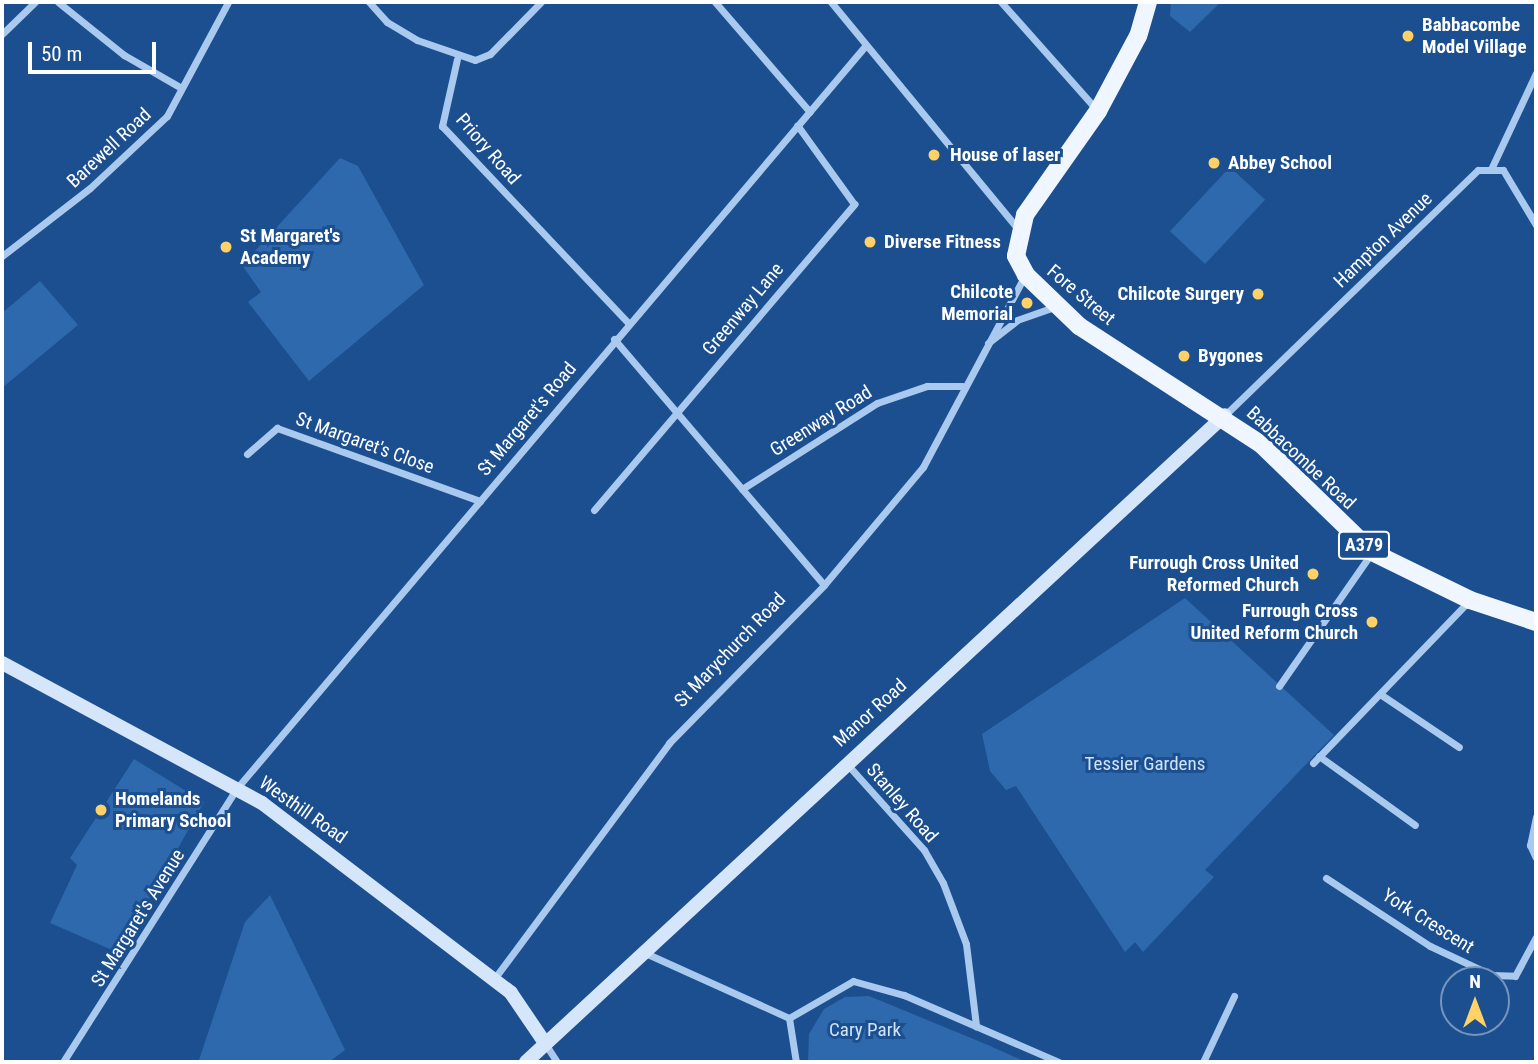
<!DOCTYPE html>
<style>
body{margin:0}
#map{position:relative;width:1538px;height:1064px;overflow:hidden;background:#1b4f8f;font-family:"Roboto Condensed",sans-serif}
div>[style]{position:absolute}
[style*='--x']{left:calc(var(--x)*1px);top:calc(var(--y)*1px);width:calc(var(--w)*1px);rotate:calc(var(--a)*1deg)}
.green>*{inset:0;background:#2e69ad;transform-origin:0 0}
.street>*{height:7px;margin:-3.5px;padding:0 3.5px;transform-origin:3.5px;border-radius:3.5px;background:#a9c9ee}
.secondary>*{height:14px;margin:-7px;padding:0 7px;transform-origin:7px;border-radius:7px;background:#d6e6fa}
.primary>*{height:18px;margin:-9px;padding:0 9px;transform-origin:9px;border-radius:9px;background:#f0f6ff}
.dots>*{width:19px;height:19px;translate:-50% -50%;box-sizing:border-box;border:4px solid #1b4f8f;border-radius:50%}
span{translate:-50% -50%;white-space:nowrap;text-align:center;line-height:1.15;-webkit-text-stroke:6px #1b4f8f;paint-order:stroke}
.shield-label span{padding:2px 5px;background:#1b4f8f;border:2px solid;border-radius:5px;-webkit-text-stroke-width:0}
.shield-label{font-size:18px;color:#fff;font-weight:700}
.poi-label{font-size:19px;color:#fff;font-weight:700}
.left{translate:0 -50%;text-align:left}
.right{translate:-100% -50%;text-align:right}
.street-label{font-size:19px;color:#fff}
.park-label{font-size:19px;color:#cfe3fa}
.frame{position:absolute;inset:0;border:4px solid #fff;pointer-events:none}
.north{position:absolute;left:1440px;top:966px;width:70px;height:70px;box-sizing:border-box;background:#1b4f8f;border:2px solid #7695bc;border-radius:50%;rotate:0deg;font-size:19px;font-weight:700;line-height:28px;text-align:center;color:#fff}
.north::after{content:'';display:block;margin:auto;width:24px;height:32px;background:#ffd166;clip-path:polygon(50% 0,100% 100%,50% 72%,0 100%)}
.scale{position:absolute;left:28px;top:42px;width:128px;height:32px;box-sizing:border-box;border:4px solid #fff;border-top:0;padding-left:9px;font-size:21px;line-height:24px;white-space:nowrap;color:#fff;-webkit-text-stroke:5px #1b4f8f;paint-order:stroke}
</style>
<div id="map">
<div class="green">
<i style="clip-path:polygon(1171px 2px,1221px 2px,1190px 32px,1170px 16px)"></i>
<i style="clip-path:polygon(340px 158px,358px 166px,424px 285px,309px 381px,248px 302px,261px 292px,242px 265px)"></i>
<i style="left:1230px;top:167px;width:48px;height:88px;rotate:43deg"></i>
<i style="clip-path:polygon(40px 281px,78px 325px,2px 388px,2px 313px)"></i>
<i style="clip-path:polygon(1185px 598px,1334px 735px,1205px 870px,1214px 877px,1143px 952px,1135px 942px,1125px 952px,1016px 786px,1006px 790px,990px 771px,982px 734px)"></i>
<i style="clip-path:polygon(134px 759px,204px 802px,119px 953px,50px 923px,77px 865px,70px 858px)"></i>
<i style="clip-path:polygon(270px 895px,345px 1050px,329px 1062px,199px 1060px,245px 922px)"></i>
<i style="clip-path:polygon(869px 996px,988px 1045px,1026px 1062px,808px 1062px,809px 1034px,824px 1009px,845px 997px)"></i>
</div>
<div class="street">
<i style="--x:58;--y:2;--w:85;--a:38.8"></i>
<i style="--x:124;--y:55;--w:62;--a:29.9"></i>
<i style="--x:369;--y:2;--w:27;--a:48"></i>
<i style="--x:387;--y:22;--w:35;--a:31"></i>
<i style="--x:417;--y:40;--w:61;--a:19"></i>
<i style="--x:475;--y:60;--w:16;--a:-22"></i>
<i style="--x:490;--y:54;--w:73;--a:-45.6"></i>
<i style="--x:715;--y:2;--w:145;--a:49.2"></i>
<i style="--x:831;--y:2;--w:296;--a:50.5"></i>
<i style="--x:1001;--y:2;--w:144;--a:48.4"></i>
<i style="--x:2;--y:34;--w:46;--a:-44.1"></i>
<i style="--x:457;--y:59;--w:69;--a:102.6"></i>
<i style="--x:442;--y:126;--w:271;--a:46.6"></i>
<i style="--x:1492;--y:167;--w:104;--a:-64.9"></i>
<i style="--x:2;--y:256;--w:111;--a:-37.7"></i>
<i style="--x:90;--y:188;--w:105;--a:-43.1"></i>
<i style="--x:167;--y:116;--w:129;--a:-61.8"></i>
<i style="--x:614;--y:339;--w:323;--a:49.5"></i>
<i style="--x:988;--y:343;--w:37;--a:-38"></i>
<i style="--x:1017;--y:320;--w:42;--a:-19.3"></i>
<i style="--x:1225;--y:415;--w:352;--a:-44.1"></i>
<i style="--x:1478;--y:170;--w:25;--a:0"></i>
<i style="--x:1503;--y:170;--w:64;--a:59"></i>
<i style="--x:247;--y:454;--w:40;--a:-41"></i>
<i style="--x:277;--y:428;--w:216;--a:19.8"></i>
<i style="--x:742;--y:489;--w:160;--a:-32.5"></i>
<i style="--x:877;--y:403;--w:53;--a:-18.8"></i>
<i style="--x:927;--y:386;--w:35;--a:0"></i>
<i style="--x:594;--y:510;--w:402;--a:-49.6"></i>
<i style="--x:854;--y:204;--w:97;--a:-125.8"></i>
<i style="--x:1279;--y:686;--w:163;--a:-55.2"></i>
<i style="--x:1380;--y:694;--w:95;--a:33.9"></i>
<i style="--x:1319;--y:756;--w:118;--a:35.7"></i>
<i style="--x:846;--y:763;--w:117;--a:48.1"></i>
<i style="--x:924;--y:850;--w:38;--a:60"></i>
<i style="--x:943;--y:883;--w:65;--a:69.3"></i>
<i style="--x:966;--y:944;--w:83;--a:83"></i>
<i style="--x:1313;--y:763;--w:226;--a:-46.1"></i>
<i style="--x:1536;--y:817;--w:29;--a:102"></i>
<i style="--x:1530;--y:845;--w:14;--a:65"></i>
<i style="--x:1326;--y:878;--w:124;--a:33.2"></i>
<i style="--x:1430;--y:946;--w:68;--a:25.1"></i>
<i style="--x:1492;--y:975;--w:23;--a:2"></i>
<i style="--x:1515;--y:976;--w:44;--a:-61.7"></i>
<i style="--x:643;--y:952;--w:160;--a:24.3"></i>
<i style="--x:494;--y:979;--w:294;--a:-53.4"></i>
<i style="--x:669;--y:743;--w:221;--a:-45.5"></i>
<i style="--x:824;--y:585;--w:154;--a:-50"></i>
<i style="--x:923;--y:467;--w:217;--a:-62"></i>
<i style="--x:789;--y:1018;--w:74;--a:-30"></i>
<i style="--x:853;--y:981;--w:53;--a:15.4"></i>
<i style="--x:904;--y:995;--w:169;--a:23.4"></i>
<i style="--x:789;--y:1018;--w:45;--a:81"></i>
<i style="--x:544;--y:1042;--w:24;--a:57"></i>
<i style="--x:63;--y:1062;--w:325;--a:-57.6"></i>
<i style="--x:237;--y:788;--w:973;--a:-49.75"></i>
<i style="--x:1203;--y:1062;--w:73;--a:-64.8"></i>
</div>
<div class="secondary">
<i style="--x:2;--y:663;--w:295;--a:28.3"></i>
<i style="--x:262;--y:803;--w:313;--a:37.3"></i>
<i style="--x:511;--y:993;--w:57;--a:55.8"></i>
<i style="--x:526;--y:1062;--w:952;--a:-42.79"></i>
</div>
<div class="primary">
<i style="--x:1148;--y:2;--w:35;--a:106"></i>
<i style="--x:1138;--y:36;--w:85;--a:118.1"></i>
<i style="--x:1098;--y:111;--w:127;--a:125.1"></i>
<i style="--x:1025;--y:215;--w:42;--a:102.4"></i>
<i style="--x:1016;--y:256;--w:21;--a:62"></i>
<i style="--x:1026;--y:275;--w:74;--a:43.9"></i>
<i style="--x:1079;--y:326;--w:218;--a:33"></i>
<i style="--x:1262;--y:445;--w:153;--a:44.2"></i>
<i style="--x:1372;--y:552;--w:109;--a:26.1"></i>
<i style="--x:1470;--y:600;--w:70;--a:18.4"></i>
</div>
<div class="dots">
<i style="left:1408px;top:36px;background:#ffd166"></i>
<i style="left:934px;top:155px;background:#ffd166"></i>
<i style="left:1214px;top:163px;background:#ffd166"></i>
<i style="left:870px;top:242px;background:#ffd166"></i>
<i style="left:226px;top:247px;background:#ffd166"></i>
<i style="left:1258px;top:294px;background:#ffd166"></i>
<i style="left:1027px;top:303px;background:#ffd166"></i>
<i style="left:1184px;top:356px;background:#ffd166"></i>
<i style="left:1313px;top:574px;background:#ffd166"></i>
<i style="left:1372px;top:622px;background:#ffd166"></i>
<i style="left:101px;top:810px;background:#ffd166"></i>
</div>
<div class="shield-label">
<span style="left:1364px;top:545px">A379</span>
</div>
<div class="poi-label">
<span class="left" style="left:1422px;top:36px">Babbacombe<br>Model Village</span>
<span class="left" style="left:950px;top:155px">House of laser</span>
<span class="left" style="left:1228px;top:163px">Abbey School</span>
<span class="left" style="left:240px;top:247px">St Margaret's<br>Academy</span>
<span class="left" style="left:884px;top:242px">Diverse Fitness</span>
<span class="right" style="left:1013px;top:303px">Chilcote<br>Memorial</span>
<span class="right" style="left:1244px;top:294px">Chilcote Surgery</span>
<span class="left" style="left:1198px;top:356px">Bygones</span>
<span class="right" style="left:1299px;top:574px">Furrough Cross United<br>Reformed Church</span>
<span class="right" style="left:1358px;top:622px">Furrough Cross<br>United Reform Church</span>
<span class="left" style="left:115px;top:810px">Homelands<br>Primary School</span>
</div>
<div class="street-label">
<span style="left:109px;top:148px;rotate:-43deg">Barewell Road</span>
<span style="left:488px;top:149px;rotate:49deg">Priory Road</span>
<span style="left:1383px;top:240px;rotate:-44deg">Hampton Avenue</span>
<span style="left:1081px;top:295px;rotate:40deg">Fore Street</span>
<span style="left:743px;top:309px;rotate:-50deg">Greenway Lane</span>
<span style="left:527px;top:419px;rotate:-50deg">St Margaret's Road</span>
<span style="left:821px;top:421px;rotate:-32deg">Greenway Road</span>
<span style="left:365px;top:443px;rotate:20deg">St Margaret's Close</span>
<span style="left:1301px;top:458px;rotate:43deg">Babbacombe Road</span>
<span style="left:730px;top:650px;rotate:-46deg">St Marychurch Road</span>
<span style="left:870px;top:713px;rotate:-42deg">Manor Road</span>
<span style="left:902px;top:803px;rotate:49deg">Stanley Road</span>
<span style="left:303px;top:810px;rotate:35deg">Westhill Road</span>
<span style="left:138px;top:918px;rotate:-58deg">St Margaret's Avenue</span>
<span style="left:1428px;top:921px;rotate:32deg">York Crescent</span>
</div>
<div class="park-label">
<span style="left:1145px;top:764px">Tessier Gardens</span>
<span style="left:865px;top:1030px">Cary Park</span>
</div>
<div class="frame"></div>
<div class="north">N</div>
<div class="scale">50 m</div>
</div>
